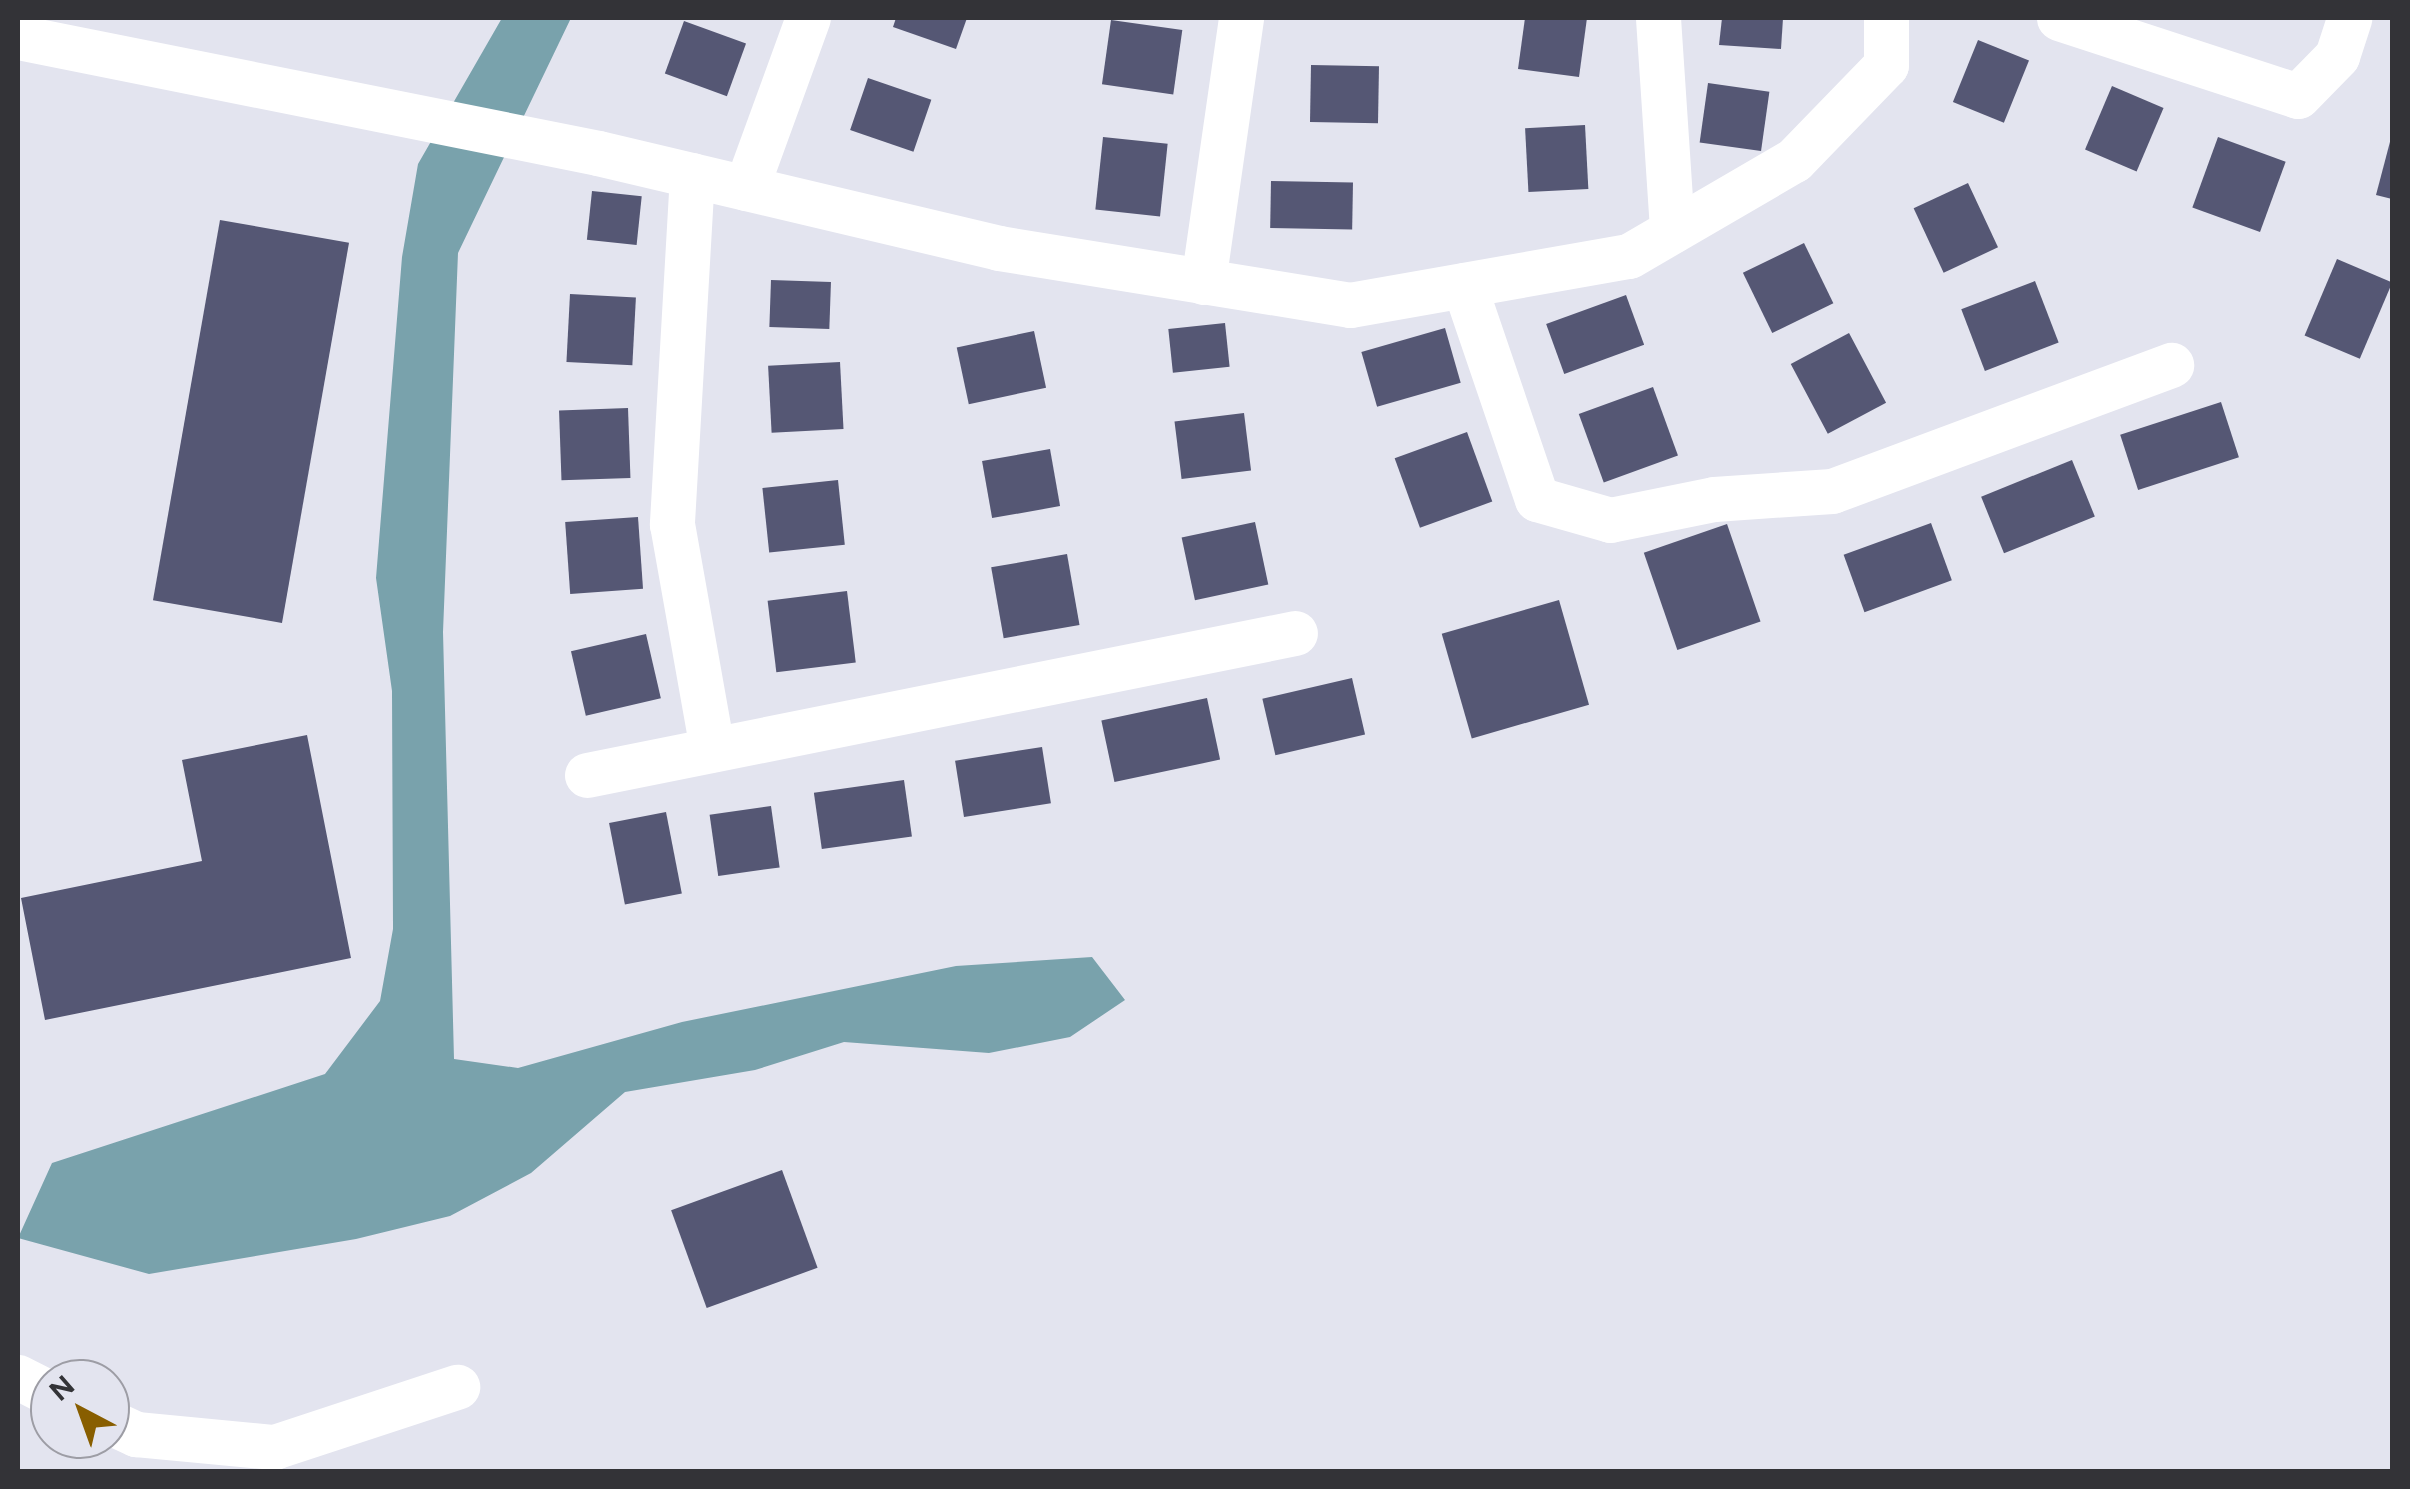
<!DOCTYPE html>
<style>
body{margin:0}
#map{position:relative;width:2410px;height:1489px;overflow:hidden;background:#e3e4ef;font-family:Figtree,sans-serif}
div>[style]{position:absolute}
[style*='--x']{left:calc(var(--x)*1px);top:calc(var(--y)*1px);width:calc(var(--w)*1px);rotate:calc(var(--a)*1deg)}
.water>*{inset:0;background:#79a2ac}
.building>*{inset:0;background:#555774;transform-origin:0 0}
.minor>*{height:45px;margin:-22.5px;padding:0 22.5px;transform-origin:22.5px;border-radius:22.5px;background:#fff}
span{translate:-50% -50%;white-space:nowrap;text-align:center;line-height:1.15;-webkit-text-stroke:10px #e3e4ef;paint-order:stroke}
.frame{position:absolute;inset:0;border:20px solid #333337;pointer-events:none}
.north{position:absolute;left:30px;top:1359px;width:100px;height:100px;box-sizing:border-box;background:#e3e4ef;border:2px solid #9d9da5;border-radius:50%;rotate:319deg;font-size:28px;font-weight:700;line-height:40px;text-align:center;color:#333337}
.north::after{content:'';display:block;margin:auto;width:35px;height:45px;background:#885e00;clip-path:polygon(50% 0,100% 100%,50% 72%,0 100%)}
</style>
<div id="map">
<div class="water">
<i style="clip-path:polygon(502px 18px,571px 18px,458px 253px,443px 632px,454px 1059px,518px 1068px,682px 1022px,956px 966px,1092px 957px,1125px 1000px,1070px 1037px,989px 1053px,844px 1042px,755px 1070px,625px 1092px,531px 1173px,450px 1216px,356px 1239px,149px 1274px,18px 1238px,52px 1163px,325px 1074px,380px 1001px,393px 929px,392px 691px,376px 578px,402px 257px,418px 164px)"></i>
</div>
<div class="building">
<i style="clip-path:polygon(896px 18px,967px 18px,956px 49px,893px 27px)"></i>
<i style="clip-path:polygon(1525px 18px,1587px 18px,1579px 77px,1518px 69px)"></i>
<i style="clip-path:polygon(1722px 18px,1783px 18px,1781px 49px,1719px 45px)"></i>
<i style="left:1111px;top:20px;width:72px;height:65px;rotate:8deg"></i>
<i style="left:684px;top:21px;width:66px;height:56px;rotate:20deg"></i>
<i style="left:1978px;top:40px;width:55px;height:67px;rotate:22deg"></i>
<i style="left:1311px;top:65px;width:68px;height:57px;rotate:1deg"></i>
<i style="left:868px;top:78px;width:67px;height:55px;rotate:19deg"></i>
<i style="left:1708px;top:83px;width:62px;height:60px;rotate:8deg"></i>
<i style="left:2112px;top:86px;width:56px;height:69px;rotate:23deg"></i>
<i style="left:1585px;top:125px;width:64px;height:60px;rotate:87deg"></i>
<i style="left:1103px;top:137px;width:65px;height:73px;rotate:6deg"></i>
<i style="left:2218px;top:137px;width:72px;height:75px;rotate:20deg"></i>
<i style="clip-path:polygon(2391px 138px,2392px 139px,2392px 199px,2376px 195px)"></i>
<i style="left:1271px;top:181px;width:82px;height:47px;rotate:1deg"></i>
<i style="left:1968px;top:183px;width:71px;height:60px;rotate:65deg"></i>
<i style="left:592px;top:191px;width:50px;height:49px;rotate:6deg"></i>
<i style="left:220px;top:220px;width:131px;height:386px;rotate:10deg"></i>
<i style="left:1804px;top:243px;width:67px;height:68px;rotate:64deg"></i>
<i style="left:2337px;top:259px;width:60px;height:83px;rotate:23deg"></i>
<i style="left:771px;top:280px;width:60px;height:47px;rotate:2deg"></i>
<i style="left:2035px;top:281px;width:66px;height:79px;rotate:69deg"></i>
<i style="left:570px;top:294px;width:66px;height:68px;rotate:3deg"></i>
<i style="left:1626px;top:295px;width:53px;height:85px;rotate:70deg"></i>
<i style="left:1225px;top:323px;width:44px;height:57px;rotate:84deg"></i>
<i style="left:1445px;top:328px;width:57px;height:87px;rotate:74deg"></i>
<i style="left:1034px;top:331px;width:58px;height:79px;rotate:78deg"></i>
<i style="left:1849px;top:333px;width:79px;height:66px;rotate:62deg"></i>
<i style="left:840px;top:362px;width:67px;height:72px;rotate:87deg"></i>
<i style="left:1653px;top:387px;width:73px;height:79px;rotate:70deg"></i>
<i style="left:2221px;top:402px;width:58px;height:106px;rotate:72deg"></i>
<i style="left:628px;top:408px;width:70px;height:69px;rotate:88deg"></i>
<i style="left:1244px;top:413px;width:58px;height:70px;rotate:83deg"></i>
<i style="left:1467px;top:432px;width:74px;height:77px;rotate:70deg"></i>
<i style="left:1050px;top:449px;width:58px;height:69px;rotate:80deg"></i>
<i style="left:2072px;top:460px;width:61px;height:98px;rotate:68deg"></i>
<i style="left:838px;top:480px;width:65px;height:76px;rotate:84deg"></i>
<i style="left:638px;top:517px;width:72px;height:73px;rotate:86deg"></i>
<i style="left:1255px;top:522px;width:64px;height:75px;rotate:78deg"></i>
<i style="left:1931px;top:523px;width:61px;height:93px;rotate:70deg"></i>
<i style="left:1727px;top:524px;width:103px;height:88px;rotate:71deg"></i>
<i style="left:1067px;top:554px;width:72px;height:77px;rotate:80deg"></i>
<i style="left:847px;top:591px;width:72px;height:80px;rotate:83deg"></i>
<i style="left:1559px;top:600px;width:109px;height:122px;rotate:74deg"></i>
<i style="left:646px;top:634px;width:66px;height:77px;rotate:77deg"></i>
<i style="left:1352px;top:678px;width:58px;height:92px;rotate:77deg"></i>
<i style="left:1207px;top:698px;width:63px;height:108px;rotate:78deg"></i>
<i style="clip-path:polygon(307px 735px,351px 958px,45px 1020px,21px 898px,202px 861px,182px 760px)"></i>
<i style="left:1042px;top:747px;width:57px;height:88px;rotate:81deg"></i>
<i style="left:904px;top:780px;width:57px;height:91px;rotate:82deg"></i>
<i style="left:771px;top:806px;width:62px;height:62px;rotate:82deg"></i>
<i style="left:666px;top:812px;width:83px;height:58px;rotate:79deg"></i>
<i style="left:782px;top:1170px;width:104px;height:118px;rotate:70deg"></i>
</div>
<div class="minor">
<i style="--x:1658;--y:18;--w:213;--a:86.2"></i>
<i style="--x:2059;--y:18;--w:251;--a:18.1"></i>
<i style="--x:2298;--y:96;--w:56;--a:-45.7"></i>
<i style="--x:2337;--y:56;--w:40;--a:-72"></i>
<i style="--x:18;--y:37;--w:591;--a:11.31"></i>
<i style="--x:598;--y:153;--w:412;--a:13.3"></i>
<i style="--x:999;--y:248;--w:356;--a:9.2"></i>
<i style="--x:1350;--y:305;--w:283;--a:-10"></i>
<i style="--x:1629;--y:256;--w:191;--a:-30.2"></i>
<i style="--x:1794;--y:160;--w:132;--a:-45.9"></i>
<i style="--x:1886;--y:65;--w:47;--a:-90"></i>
<i style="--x:692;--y:175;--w:350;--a:93.3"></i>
<i style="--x:672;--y:524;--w:229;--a:79.9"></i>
<i style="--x:746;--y:188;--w:181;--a:-70"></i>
<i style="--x:1203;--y:282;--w:267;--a:-81.8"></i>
<i style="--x:1464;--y:285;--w:226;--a:71.2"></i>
<i style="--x:1537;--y:499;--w:76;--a:16"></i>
<i style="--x:1610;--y:520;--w:106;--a:-11.4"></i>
<i style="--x:1714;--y:499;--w:118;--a:-3.9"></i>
<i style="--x:1832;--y:491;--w:362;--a:-20.4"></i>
<i style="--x:587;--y:775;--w:722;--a:-11.34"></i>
<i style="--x:18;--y:1377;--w:36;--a:27"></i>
<i style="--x:110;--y:1422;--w:29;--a:25"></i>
<i style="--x:136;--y:1434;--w:139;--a:5.4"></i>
<i style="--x:274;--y:1447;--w:193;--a:-18.2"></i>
</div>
<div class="frame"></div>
<div class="north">N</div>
</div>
